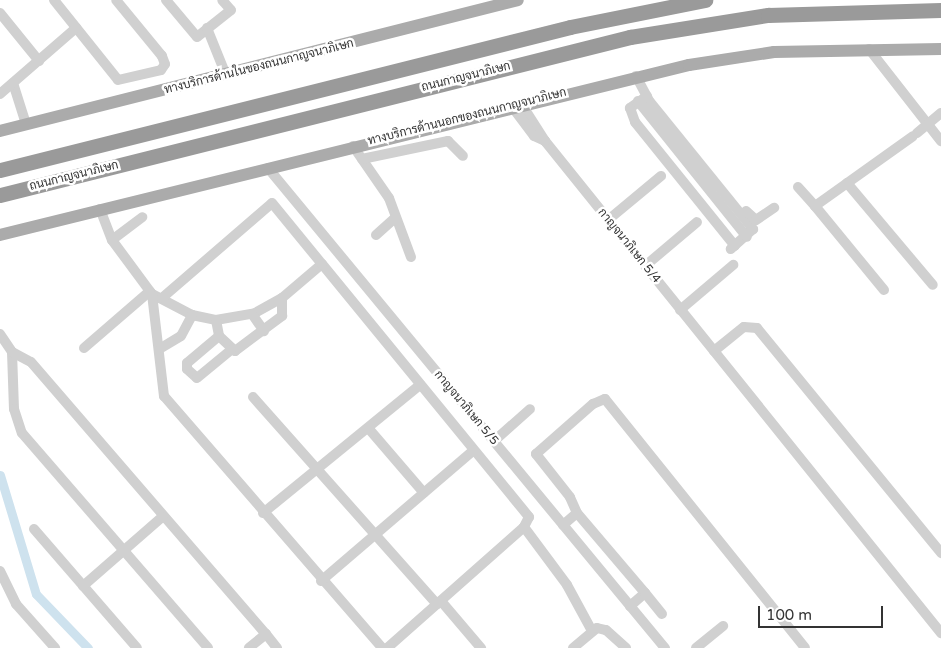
<!DOCTYPE html>
<meta charset="utf-8">
<style>
body{margin:0}
#map{position:relative;width:941px;height:648px;overflow:hidden;background:#fff;font-family:"Varela Round",Sarabun,sans-serif}
div>[style]{position:absolute}
[style*='--x']{left:calc(var(--x)*1px);top:calc(var(--y)*1px);width:calc(var(--w)*1px);rotate:calc(var(--a)*1deg)}
.canal>*{height:9px;margin:-4.5px;padding:0 4.5px;transform-origin:4.5px;border-radius:4.5px;background:#cee2ee}
.minor>*{height:10px;margin:-5px;padding:0 5px;transform-origin:5px;border-radius:5px;background:#d0d0d0}
.major>*{height:12px;margin:-6px;padding:0 6px;transform-origin:6px;border-radius:6px;background:#ababab}
.highway>*{height:15px;margin:-7.5px;padding:0 7.5px;transform-origin:7.5px;border-radius:7.5px;background:#9a9a9a}
span{translate:-50% -50%;white-space:nowrap;text-align:center;line-height:1.15;-webkit-text-stroke:5px #fff;paint-order:stroke}
.street-label{font-size:12px;color:#333}
.scale{position:absolute;left:758px;top:606px;width:125px;height:22px;box-sizing:border-box;border:2px solid #333;border-top:0;padding-left:6px;font-size:15px;line-height:18px;white-space:nowrap;color:#333;-webkit-text-stroke:4px #fff;paint-order:stroke}
</style>
<div id="map">
<div class="canal">
<i style="--x:0;--y:475;--w:124;--a:73.2"></i>
<i style="--x:36;--y:594;--w:75;--a:46.1"></i>
</div>
<div class="minor">
<i style="--x:54;--y:0;--w:102;--a:51.3"></i>
<i style="--x:118;--y:80;--w:44;--a:-13.1"></i>
<i style="--x:161;--y:70;--w:7;--a:-56"></i>
<i style="--x:165;--y:64;--w:9;--a:-111"></i>
<i style="--x:162;--y:56;--w:72;--a:-129.4"></i>
<i style="--x:166;--y:0;--w:48;--a:50"></i>
<i style="--x:197;--y:37;--w:43;--a:-38.5"></i>
<i style="--x:231;--y:10;--w:13;--a:-132"></i>
<i style="--x:0;--y:13;--w:62;--a:50.9"></i>
<i style="--x:207;--y:28;--w:51;--a:68"></i>
<i style="--x:869;--y:49;--w:117;--a:52"></i>
<i style="--x:636;--y:76;--w:30;--a:62"></i>
<i style="--x:650;--y:102;--w:164;--a:51"></i>
<i style="--x:753;--y:229;--w:30;--a:138"></i>
<i style="--x:13;--y:83;--w:43;--a:72.4"></i>
<i style="--x:0;--y:94;--w:101;--a:-41"></i>
<i style="--x:647;--y:96;--w:21;--a:145"></i>
<i style="--x:630;--y:108;--w:15;--a:70"></i>
<i style="--x:635;--y:122;--w:159;--a:51.1"></i>
<i style="--x:638;--y:101;--w:174;--a:51.3"></i>
<i style="--x:522;--y:105;--w:43;--a:57.4"></i>
<i style="--x:545;--y:141;--w:632;--a:51.17"></i>
<i style="--x:513;--y:108;--w:35;--a:53"></i>
<i style="--x:534;--y:136;--w:12;--a:24"></i>
<i style="--x:917;--y:133;--w:31;--a:-40"></i>
<i style="--x:353;--y:146;--w:63;--a:55.3"></i>
<i style="--x:389;--y:198;--w:63;--a:69.6"></i>
<i style="--x:362;--y:159;--w:88;--a:-11.8"></i>
<i style="--x:448;--y:141;--w:21;--a:45"></i>
<i style="--x:268;--y:168;--w:623;--a:50.41"></i>
<i style="--x:847;--y:183;--w:133;--a:49.9"></i>
<i style="--x:798;--y:187;--w:25;--a:48"></i>
<i style="--x:100;--y:209;--w:33;--a:69"></i>
<i style="--x:112;--y:240;--w:67;--a:53.5"></i>
<i style="--x:152;--y:294;--w:45;--a:27.7"></i>
<i style="--x:192;--y:315;--w:25;--a:12"></i>
<i style="--x:216;--y:320;--w:40;--a:-10"></i>
<i style="--x:255;--y:313;--w:31;--a:-29"></i>
<i style="--x:282;--y:298;--w:52;--a:-40.4"></i>
<i style="--x:322;--y:264;--w:327;--a:50.7"></i>
<i style="--x:529;--y:517;--w:11;--a:117"></i>
<i style="--x:524;--y:527;--w:183;--a:138.5"></i>
<i style="--x:746;--y:211;--w:13;--a:42"></i>
<i style="--x:756;--y:220;--w:22;--a:-34"></i>
<i style="--x:608;--y:220;--w:69;--a:-39.7"></i>
<i style="--x:376;--y:235;--w:24;--a:-42"></i>
<i style="--x:112;--y:240;--w:38;--a:-37"></i>
<i style="--x:645;--y:266;--w:68;--a:-40.2"></i>
<i style="--x:884;--y:290;--w:109;--a:-129.4"></i>
<i style="--x:815;--y:206;--w:120;--a:-35.5"></i>
<i style="--x:152;--y:294;--w:103;--a:83.3"></i>
<i style="--x:164;--y:396;--w:333;--a:49.1"></i>
<i style="--x:162;--y:298;--w:145;--a:-40.8"></i>
<i style="--x:272;--y:203;--w:79;--a:50.7"></i>
<i style="--x:680;--y:310;--w:70;--a:-40.3"></i>
<i style="--x:252;--y:314;--w:21;--a:55"></i>
<i style="--x:216;--y:320;--w:16;--a:79"></i>
<i style="--x:219;--y:336;--w:22;--a:43"></i>
<i style="--x:235;--y:351;--w:59;--a:-36.7"></i>
<i style="--x:282;--y:316;--w:18;--a:-90"></i>
<i style="--x:0;--y:334;--w:22;--a:56"></i>
<i style="--x:12;--y:352;--w:57;--a:88"></i>
<i style="--x:14;--y:409;--w:25;--a:72"></i>
<i style="--x:22;--y:433;--w:284;--a:49.1"></i>
<i style="--x:219;--y:336;--w:42;--a:139.8"></i>
<i style="--x:187;--y:363;--w:6;--a:90"></i>
<i style="--x:187;--y:369;--w:13;--a:42"></i>
<i style="--x:197;--y:378;--w:44;--a:-39.5"></i>
<i style="--x:84;--y:348;--w:87;--a:-40.8"></i>
<i style="--x:161;--y:348;--w:23;--a:-31"></i>
<i style="--x:181;--y:336;--w:24;--a:-62"></i>
<i style="--x:714;--y:351;--w:38;--a:-39"></i>
<i style="--x:744;--y:327;--w:13;--a:4"></i>
<i style="--x:757;--y:328;--w:291;--a:50.7"></i>
<i style="--x:12;--y:352;--w:21;--a:28"></i>
<i style="--x:31;--y:362;--w:359;--a:49.2"></i>
<i style="--x:266;--y:634;--w:22;--a:141"></i>
<i style="--x:253;--y:397;--w:277;--a:48.4"></i>
<i style="--x:369;--y:429;--w:84;--a:49.3"></i>
<i style="--x:494;--y:441;--w:48;--a:-41.6"></i>
<i style="--x:263;--y:513;--w:203;--a:-39.2"></i>
<i style="--x:577;--y:513;--w:17;--a:-114"></i>
<i style="--x:570;--y:497;--w:55;--a:-128.3"></i>
<i style="--x:536;--y:454;--w:76;--a:-41.3"></i>
<i style="--x:593;--y:404;--w:13;--a:-23"></i>
<i style="--x:605;--y:399;--w:319;--a:51.2"></i>
<i style="--x:563;--y:525;--w:18;--a:-41"></i>
<i style="--x:577;--y:513;--w:105;--a:49.6"></i>
<i style="--x:645;--y:593;--w:20;--a:139"></i>
<i style="--x:524;--y:527;--w:72;--a:53.4"></i>
<i style="--x:567;--y:585;--w:52;--a:61.5"></i>
<i style="--x:34;--y:529;--w:157;--a:49.1"></i>
<i style="--x:0;--y:571;--w:37;--a:64"></i>
<i style="--x:16;--y:604;--w:59;--a:48.4"></i>
<i style="--x:321;--y:581;--w:201;--a:-40.6"></i>
<i style="--x:83;--y:586;--w:105;--a:-41.1"></i>
<i style="--x:645;--y:593;--w:27;--a:51"></i>
<i style="--x:441;--y:601;--w:62;--a:49.6"></i>
<i style="--x:266;--y:634;--w:18;--a:52"></i>
<i style="--x:573;--y:648;--w:31;--a:-40"></i>
<i style="--x:597;--y:628;--w:9;--a:13"></i>
<i style="--x:606;--y:630;--w:27;--a:42"></i>
<i style="--x:696;--y:648;--w:35;--a:-39"></i>
</div>
<div class="major">
<i style="--x:0;--y:131;--w:534;--a:-14.19"></i>
<i style="--x:0;--y:235;--w:710;--a:-13.86"></i>
<i style="--x:689;--y:65;--w:86;--a:-8.7"></i>
<i style="--x:774;--y:52;--w:167;--a:-1"></i>
</div>
<div class="highway">
<i style="--x:0;--y:170;--w:588;--a:-14.08"></i>
<i style="--x:570;--y:27;--w:138;--a:-11.3"></i>
<i style="--x:0;--y:195;--w:650;--a:-14.08"></i>
<i style="--x:630;--y:37;--w:140;--a:-9.1"></i>
<i style="--x:768;--y:15;--w:173;--a:-1.7"></i>
</div>
<div class="street-label">
<span style="left:259px;top:67px;rotate:-14deg">ทางบริการด้านในของถนนกาญจนาภิเษก</span>
<span style="left:466px;top:77px;rotate:-14deg">ถนนกาญจนาภิเษก</span>
<span style="left:467px;top:117px;rotate:-14deg">ทางบริการด้านนอกของถนนกาญจนาภิเษก</span>
<span style="left:74px;top:176px;rotate:-14deg">ถนนกาญจนาภิเษก</span>
<span style="left:629px;top:246px;rotate:51deg">กาญจนาภิเษก 5/4</span>
<span style="left:466px;top:408px;rotate:50deg">กาญจนาภิเษก 5/5</span>
</div>
<div class="scale">100 m</div>
</div>
